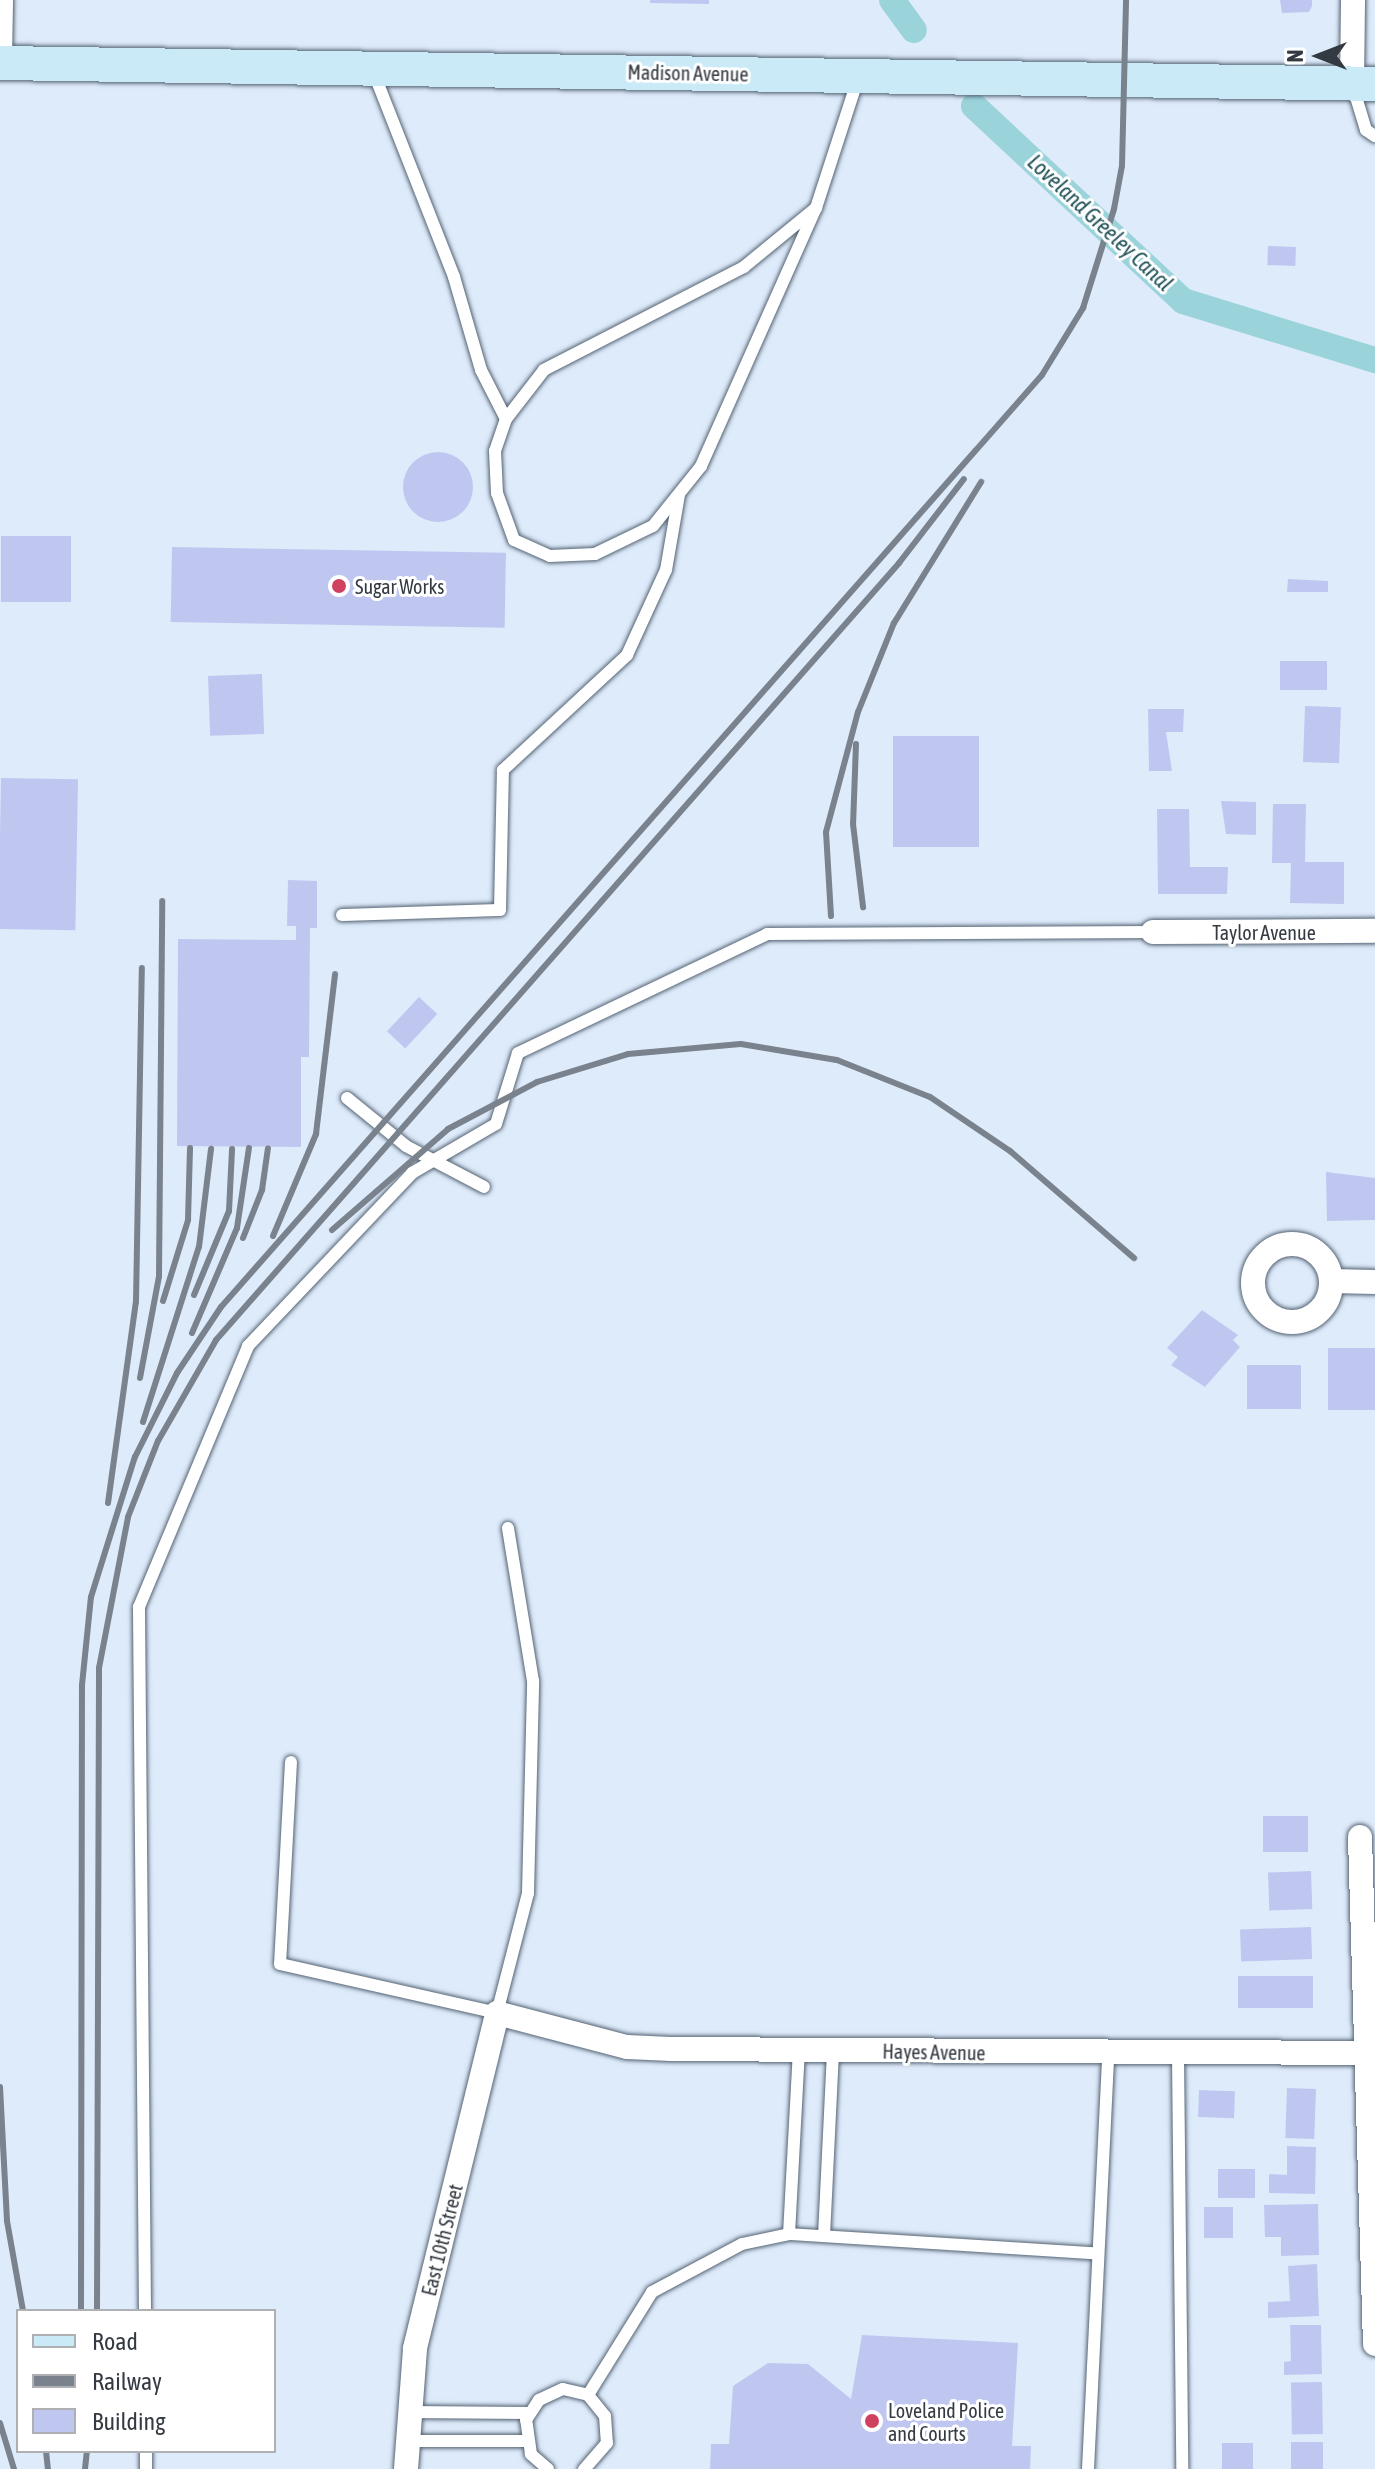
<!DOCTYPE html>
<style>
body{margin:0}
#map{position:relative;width:1375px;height:2469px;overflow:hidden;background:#deebfb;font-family:"Asap Condensed",sans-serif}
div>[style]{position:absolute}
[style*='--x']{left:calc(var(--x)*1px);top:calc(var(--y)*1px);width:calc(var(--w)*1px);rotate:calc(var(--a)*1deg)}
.canal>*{height:26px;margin:-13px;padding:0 13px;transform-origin:13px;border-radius:13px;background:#9ad3d9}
.building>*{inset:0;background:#bfc7f1;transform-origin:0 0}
.round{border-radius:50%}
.roads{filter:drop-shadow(0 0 2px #546373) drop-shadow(0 0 2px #546373)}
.lane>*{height:12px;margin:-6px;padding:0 6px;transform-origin:6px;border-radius:6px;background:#fff}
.street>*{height:24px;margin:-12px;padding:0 12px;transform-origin:12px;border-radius:12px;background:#fff}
.street>.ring{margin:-12px;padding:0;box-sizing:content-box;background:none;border:24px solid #fff;border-radius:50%}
.secondary>*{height:34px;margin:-17px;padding:0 17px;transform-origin:17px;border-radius:17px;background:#caeaf7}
.rail>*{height:6px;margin:-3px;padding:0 3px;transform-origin:3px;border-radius:3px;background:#79828d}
.dots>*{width:22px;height:22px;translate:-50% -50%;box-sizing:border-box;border:4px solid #fff;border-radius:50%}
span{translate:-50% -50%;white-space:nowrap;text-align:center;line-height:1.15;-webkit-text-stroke:6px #fff;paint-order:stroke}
.street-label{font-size:20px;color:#343a42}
.poi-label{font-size:20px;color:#343a42}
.left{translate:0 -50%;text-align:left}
.water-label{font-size:22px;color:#205257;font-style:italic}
.legend{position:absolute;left:16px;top:2309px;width:260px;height:144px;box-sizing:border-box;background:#fff;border:2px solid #aeb0b3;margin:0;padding:10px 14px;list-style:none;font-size:24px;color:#343a42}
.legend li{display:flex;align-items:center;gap:16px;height:40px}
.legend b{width:40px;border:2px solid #aeb0b3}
.north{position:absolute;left:1279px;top:16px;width:80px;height:80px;-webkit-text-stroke:6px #fff;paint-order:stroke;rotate:270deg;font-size:22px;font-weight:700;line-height:32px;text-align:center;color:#343a42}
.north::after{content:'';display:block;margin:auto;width:28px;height:36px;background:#343a42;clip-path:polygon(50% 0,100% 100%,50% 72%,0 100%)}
</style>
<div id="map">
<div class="canal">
<i style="--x:892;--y:0;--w:37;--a:54"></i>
<i style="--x:974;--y:106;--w:286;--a:43"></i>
<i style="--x:1183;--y:301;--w:201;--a:17.1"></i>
</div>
<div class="building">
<i style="clip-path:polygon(650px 0,709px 0,709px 4px,650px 3px)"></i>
<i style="clip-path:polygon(1280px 0,1312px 0,1312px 6px,1309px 12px,1282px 13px)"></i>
<i style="left:1268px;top:246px;width:28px;height:19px;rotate:2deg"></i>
<i class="round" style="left:403px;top:452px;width:70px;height:70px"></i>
<i style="left:1px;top:536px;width:70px;height:66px"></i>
<i style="left:172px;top:547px;width:334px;height:75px;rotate:1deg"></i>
<i style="clip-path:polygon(1288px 579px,1328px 581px,1328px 592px,1287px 592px)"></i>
<i style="left:1280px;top:661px;width:47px;height:29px"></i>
<i style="left:262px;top:674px;width:60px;height:54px;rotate:88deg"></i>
<i style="left:1305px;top:706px;width:36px;height:56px;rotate:2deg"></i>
<i style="clip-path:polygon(1148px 709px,1184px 709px,1183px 732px,1166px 732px,1172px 771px,1149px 771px)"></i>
<i style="left:893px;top:736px;width:86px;height:111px"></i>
<i style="left:1px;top:778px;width:77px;height:151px;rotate:1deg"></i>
<i style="clip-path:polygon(1221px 801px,1256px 802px,1256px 835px,1226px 834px)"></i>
<i style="clip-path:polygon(1273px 804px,1306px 804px,1305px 862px,1344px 862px,1344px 904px,1290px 903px,1291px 863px,1272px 863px)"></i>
<i style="clip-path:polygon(1157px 809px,1189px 809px,1190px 867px,1228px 867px,1227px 894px,1158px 894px)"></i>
<i style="clip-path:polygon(288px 880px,317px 881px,317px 928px,310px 928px,309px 1057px,301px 1057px,301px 1147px,177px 1146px,178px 939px,296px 940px,296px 926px,287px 926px)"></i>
<i style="left:419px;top:997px;width:25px;height:47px;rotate:43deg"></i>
<i style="clip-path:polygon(1326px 1172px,1375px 1178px,1375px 1220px,1327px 1221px)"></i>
<i style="clip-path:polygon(1202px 1310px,1238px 1335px,1233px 1340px,1240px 1347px,1205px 1387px,1171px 1365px,1178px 1357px,1167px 1348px)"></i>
<i style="left:1328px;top:1348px;width:47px;height:62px"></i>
<i style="left:1247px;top:1365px;width:54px;height:44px"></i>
<i style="left:1263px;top:1816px;width:45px;height:36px"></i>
<i style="left:1311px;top:1871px;width:38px;height:43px;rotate:88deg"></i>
<i style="left:1311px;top:1927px;width:32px;height:71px;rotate:88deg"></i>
<i style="left:1313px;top:1976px;width:32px;height:75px;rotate:90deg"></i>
<i style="left:1287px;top:2088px;width:29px;height:50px;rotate:2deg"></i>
<i style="left:1199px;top:2090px;width:36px;height:27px;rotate:2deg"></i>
<i style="clip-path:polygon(1287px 2146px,1316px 2147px,1315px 2194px,1269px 2193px,1269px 2174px,1287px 2175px)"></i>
<i style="left:1218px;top:2169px;width:37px;height:29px"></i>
<i style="clip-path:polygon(1318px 2204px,1319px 2255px,1281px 2256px,1281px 2237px,1265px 2237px,1264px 2205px)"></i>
<i style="left:1204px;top:2207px;width:29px;height:31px"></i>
<i style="clip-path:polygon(1317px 2264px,1319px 2316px,1268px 2318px,1268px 2302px,1290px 2301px,1288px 2266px)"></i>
<i style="clip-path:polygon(1290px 2325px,1321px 2325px,1322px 2374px,1284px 2375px,1284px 2362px,1291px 2361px)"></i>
<i style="clip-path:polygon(862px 2335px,1018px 2343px,1012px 2446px,1031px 2446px,1030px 2469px,710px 2469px,711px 2444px,729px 2444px,733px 2386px,768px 2363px,808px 2364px,851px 2399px)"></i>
<i style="left:1322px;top:2382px;width:52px;height:31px;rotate:89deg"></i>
<i style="left:1323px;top:2442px;width:27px;height:32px;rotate:90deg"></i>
<i style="left:1222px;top:2443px;width:31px;height:26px"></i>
</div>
<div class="roads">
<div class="lane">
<i style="--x:373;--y:71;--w:221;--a:68.5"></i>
<i style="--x:454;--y:277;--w:97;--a:73.8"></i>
<i style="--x:481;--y:370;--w:55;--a:63"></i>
<i style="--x:1353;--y:87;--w:45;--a:73.2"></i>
<i style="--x:1366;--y:130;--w:11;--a:34"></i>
<i style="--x:816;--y:208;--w:93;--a:140.7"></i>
<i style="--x:744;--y:267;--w:225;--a:152.8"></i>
<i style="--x:544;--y:370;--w:62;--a:127.8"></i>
<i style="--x:506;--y:419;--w:34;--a:109"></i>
<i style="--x:495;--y:451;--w:42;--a:87.3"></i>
<i style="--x:497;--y:493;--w:50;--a:70.1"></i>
<i style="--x:514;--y:540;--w:39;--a:24"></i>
<i style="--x:550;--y:556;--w:45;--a:-2.5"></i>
<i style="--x:595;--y:554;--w:64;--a:-25.8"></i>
<i style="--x:653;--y:526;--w:77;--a:-51.3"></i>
<i style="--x:701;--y:466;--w:282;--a:-66"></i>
<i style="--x:816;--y:208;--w:136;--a:-72"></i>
<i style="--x:342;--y:915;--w:158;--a:-1.8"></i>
<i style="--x:500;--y:910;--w:140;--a:-88.8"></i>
<i style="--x:503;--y:770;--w:169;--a:-42.8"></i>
<i style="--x:627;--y:655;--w:94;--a:-65.4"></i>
<i style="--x:666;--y:570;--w:76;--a:-80.2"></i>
<i style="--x:347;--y:1098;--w:76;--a:39.1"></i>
<i style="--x:406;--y:1146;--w:88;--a:27.7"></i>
<i style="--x:291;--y:1762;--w:202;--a:93.1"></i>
<i style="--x:280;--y:1964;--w:222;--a:12.7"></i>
<i style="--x:497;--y:2013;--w:124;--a:-75.5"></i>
<i style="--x:528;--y:1893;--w:212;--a:-88.6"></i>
<i style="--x:533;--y:1681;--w:155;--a:-99.3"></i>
<i style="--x:1178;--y:2056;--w:413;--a:89.4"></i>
<i style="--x:789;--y:2234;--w:184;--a:-86.9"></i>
<i style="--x:824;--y:2236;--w:186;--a:-87.2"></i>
<i style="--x:145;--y:2311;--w:704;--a:-90.49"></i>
<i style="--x:139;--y:1607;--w:283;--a:-67.3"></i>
<i style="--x:248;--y:1346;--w:238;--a:-46.5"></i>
<i style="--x:412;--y:1173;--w:97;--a:-30.3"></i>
<i style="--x:496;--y:1124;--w:74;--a:-72.8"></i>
<i style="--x:518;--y:1053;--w:276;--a:-25.5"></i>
<i style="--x:767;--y:934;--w:386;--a:-0.3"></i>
<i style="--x:588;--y:2395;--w:121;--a:-58.1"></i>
<i style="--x:652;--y:2292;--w:102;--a:-28.1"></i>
<i style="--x:742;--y:2244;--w:48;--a:-12"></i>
<i style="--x:789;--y:2234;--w:307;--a:3.6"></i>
<i style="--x:408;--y:2412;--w:121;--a:0.5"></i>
<i style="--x:406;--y:2441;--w:120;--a:0"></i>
<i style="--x:146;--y:2451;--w:18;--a:90"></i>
<i style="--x:548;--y:2469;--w:23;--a:-139"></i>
<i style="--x:531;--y:2454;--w:34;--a:-98"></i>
<i style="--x:526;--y:2420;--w:24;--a:-57"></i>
<i style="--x:539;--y:2400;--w:26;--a:-25"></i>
<i style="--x:563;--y:2389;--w:26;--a:13"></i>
<i style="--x:588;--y:2395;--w:27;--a:51"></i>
<i style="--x:605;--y:2416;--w:27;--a:86"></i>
<i style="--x:607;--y:2443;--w:35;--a:131"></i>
<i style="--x:1088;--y:2469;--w:413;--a:-87.2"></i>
</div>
<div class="street">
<i style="--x:0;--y:59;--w:59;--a:-89"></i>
<i style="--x:1352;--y:84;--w:84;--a:-89.3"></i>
<i style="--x:1153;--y:932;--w:222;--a:-0.3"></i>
<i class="ring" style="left:1253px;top:1244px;width:54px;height:54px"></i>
<i style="--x:1331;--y:1281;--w:44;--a:1.3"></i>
<i style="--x:1360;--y:1837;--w:507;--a:88.31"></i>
<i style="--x:406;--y:2469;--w:121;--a:-85.7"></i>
<i style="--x:415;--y:2348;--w:345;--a:-76.2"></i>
<i style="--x:497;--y:2013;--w:134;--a:14.7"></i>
<i style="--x:627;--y:2047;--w:44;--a:2.6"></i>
<i style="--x:671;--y:2049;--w:704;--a:0.33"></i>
</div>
<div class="secondary">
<i style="--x:0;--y:63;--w:1375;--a:0.87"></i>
</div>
</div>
<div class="rail">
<i style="--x:856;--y:744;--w:80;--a:92.1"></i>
<i style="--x:853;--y:824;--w:84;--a:83.1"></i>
<i style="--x:831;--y:916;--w:84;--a:-93.4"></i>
<i style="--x:826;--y:832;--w:124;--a:-75.1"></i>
<i style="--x:858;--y:712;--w:96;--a:-68"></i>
<i style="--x:894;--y:623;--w:166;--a:-58.3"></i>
<i style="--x:332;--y:1230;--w:154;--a:-41"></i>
<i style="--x:448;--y:1129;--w:101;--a:-27.8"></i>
<i style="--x:537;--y:1082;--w:95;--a:-17.1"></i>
<i style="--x:628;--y:1054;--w:113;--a:-5.1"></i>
<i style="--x:741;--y:1044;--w:97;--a:9.5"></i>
<i style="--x:837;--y:1060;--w:100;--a:21.7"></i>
<i style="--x:930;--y:1097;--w:97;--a:34"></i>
<i style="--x:1010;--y:1151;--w:164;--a:40.8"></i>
<i style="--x:273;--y:1236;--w:111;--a:-67.1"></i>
<i style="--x:316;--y:1134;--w:161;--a:-83.2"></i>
<i style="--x:243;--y:1238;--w:52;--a:-68.4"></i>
<i style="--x:262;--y:1190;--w:42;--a:-81.9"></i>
<i style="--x:194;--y:1295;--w:91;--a:-67.4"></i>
<i style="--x:229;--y:1211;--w:62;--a:-87.2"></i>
<i style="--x:163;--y:1301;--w:85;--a:-72.8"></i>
<i style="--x:188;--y:1220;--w:72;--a:-88.4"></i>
<i style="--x:192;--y:1333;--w:114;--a:-66.8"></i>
<i style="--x:237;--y:1228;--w:81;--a:-81.5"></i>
<i style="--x:140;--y:1378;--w:104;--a:-79.4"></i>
<i style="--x:159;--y:1276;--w:375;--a:-89.5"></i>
<i style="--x:143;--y:1422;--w:184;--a:-72.3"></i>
<i style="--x:199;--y:1247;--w:99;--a:-83"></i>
<i style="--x:108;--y:1503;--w:203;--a:-82.1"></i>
<i style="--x:136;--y:1302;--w:334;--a:-89"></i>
<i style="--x:0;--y:2087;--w:134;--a:87"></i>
<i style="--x:7;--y:2221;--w:91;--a:79.9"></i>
<i style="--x:81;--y:2311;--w:626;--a:-89.91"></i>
<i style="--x:82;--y:1685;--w:88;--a:-84.2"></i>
<i style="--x:91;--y:1597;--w:147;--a:-72.6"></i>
<i style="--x:135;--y:1457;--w:94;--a:-63.4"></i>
<i style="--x:177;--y:1373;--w:79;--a:-56.3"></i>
<i style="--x:221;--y:1307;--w:1242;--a:-48.62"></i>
<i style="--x:1042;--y:375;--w:79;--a:-58.5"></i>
<i style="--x:1083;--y:308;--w:104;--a:-72.6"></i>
<i style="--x:1114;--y:209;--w:44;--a:-79.5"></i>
<i style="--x:1122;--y:166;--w:166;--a:-88.6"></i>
<i style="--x:97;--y:2311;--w:643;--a:-89.82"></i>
<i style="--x:99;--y:1668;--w:154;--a:-79.1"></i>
<i style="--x:128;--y:1517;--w:82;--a:-68.5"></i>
<i style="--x:158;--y:1441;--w:116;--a:-60.1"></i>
<i style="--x:216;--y:1340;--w:1035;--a:-48.68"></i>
<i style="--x:899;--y:563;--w:106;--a:-52.3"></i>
<i style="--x:0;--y:2423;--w:48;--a:73.1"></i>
<i style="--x:46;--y:2451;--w:18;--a:84"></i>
<i style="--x:85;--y:2469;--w:18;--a:-84"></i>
</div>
<div class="dots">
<i style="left:339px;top:586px;background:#d04160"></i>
<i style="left:872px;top:2421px;background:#d04160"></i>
</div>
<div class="street-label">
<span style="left:688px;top:73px;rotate:1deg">Madison Avenue</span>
<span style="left:1264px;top:932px">Taylor Avenue</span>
<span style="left:934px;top:2052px;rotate:1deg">Hayes Avenue</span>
<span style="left:442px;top:2240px;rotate:-76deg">East 10th Street</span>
</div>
<div class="poi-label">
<span class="left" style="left:355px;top:586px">Sugar Works</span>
<span class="left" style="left:888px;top:2422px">Loveland Police<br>and Courts</span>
</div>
<div class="water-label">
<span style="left:1100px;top:223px;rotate:43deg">Loveland Greeley Canal</span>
</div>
<ul class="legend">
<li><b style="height:10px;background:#caeaf7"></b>Road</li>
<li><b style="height:10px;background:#79828d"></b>Railway</li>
<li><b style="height:22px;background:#bfc7f1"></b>Building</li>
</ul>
<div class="north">N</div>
</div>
